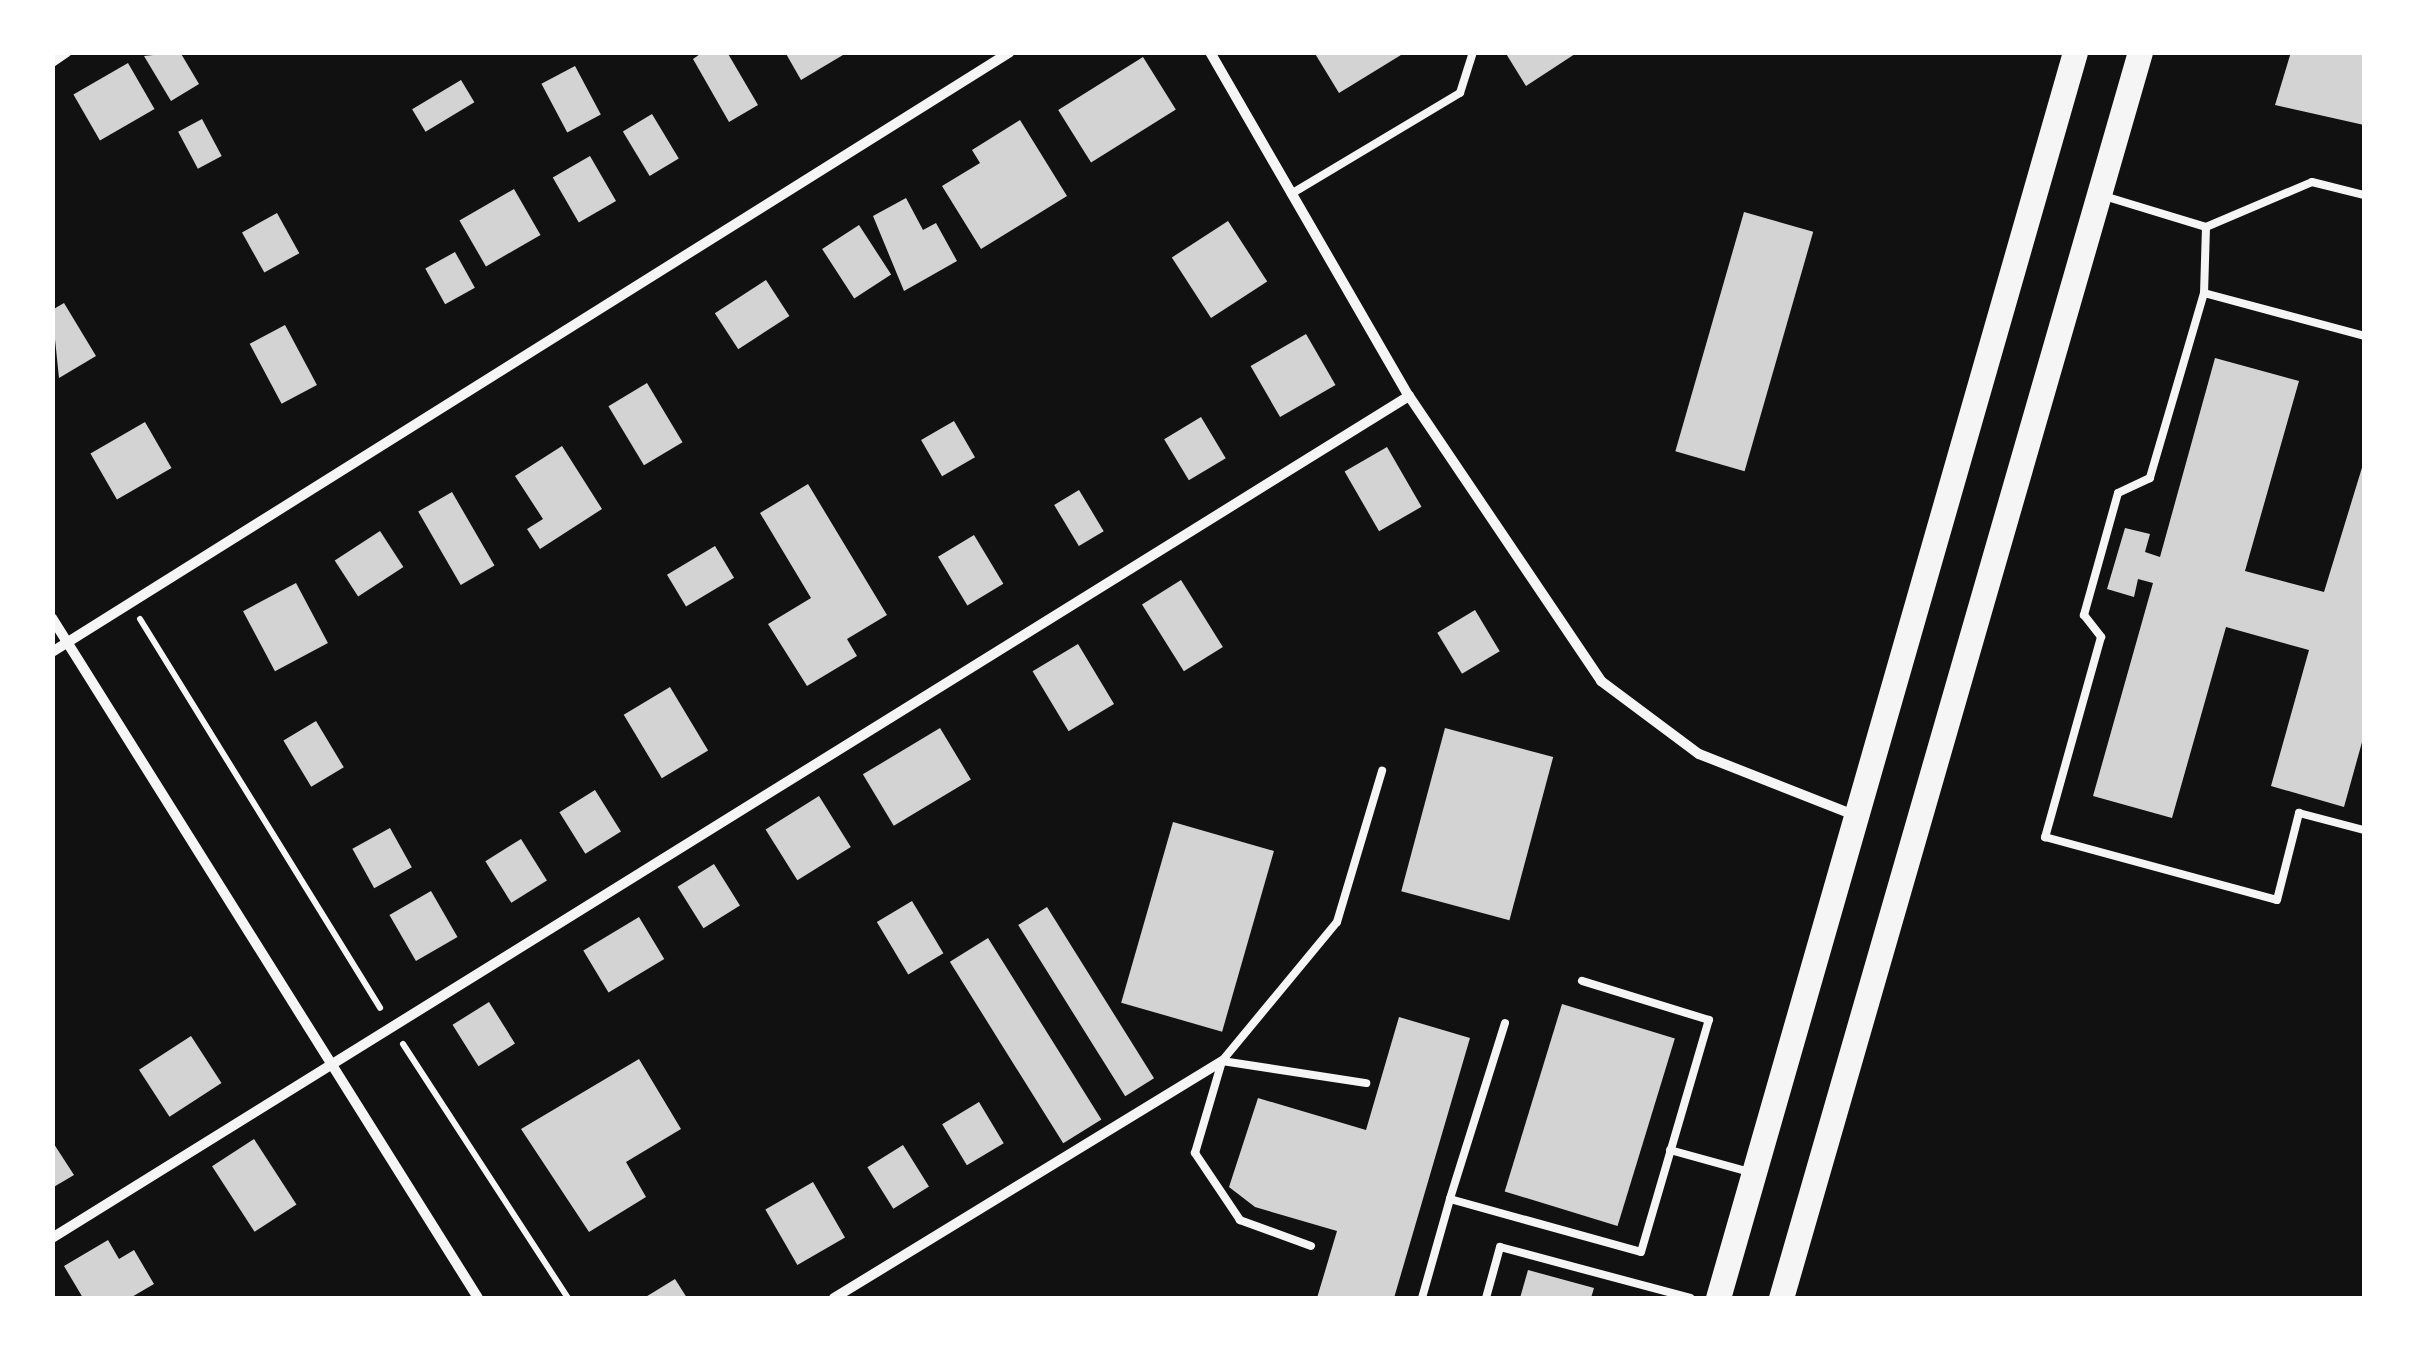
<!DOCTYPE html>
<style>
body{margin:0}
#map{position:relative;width:2417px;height:1351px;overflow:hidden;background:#111;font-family:"Open Sans",sans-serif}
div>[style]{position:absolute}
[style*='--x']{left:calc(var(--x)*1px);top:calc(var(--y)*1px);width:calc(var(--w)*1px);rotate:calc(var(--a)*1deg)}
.building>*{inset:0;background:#d3d3d3;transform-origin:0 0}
.path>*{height:6px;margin:-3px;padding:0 3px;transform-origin:3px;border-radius:3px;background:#f5f5f5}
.service>*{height:8px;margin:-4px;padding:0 4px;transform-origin:4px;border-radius:4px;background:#f5f5f5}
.minor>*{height:10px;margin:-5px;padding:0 5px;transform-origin:5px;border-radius:5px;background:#f5f5f5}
.primary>*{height:25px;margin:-12.5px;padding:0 12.5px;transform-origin:12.5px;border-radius:12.5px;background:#f5f5f5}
span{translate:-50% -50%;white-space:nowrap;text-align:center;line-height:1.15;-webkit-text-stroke:10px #fff;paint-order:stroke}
.frame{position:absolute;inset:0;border:55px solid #fff;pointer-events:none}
</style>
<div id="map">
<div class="building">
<i style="clip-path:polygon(180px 52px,199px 84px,171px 101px,144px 56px)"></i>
<i style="clip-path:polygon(703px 52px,727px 52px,758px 105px,729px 122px,693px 59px)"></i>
<i style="clip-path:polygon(785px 52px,848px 52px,801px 80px)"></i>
<i style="clip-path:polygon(1314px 52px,1400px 52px,1401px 55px,1339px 93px)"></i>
<i style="clip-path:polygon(1505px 52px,1578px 52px,1526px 86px)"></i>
<i style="clip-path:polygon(2291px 52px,2364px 52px,2364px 125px,2275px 105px)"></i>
<i style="left:1143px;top:57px;width:62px;height:100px;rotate:58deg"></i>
<i style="left:128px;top:63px;width:53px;height:63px;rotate:60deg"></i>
<i style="left:575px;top:66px;width:55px;height:38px;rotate:62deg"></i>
<i style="left:461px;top:80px;width:26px;height:57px;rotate:59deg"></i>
<i style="left:652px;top:114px;width:52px;height:34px;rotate:59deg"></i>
<i style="left:202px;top:119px;width:42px;height:27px;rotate:62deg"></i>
<i style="clip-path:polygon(1020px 120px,1067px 196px,981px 249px,942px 186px,980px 163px,972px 150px)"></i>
<i style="left:590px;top:156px;width:52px;height:43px;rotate:60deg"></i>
<i style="left:514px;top:189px;width:53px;height:63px;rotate:60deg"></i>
<i style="clip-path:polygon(906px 198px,923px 230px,936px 223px,957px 261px,904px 291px,873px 216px)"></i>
<i style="left:1744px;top:212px;width:72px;height:249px;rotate:16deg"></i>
<i style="left:277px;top:213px;width:46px;height:40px;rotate:61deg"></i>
<i style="left:1228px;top:221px;width:72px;height:67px;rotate:57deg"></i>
<i style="left:859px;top:225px;width:59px;height:44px;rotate:57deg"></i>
<i style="left:455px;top:252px;width:41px;height:34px;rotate:61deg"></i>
<i style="left:766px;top:280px;width:43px;height:61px;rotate:57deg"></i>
<i style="clip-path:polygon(64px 303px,96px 356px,59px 378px,52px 310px)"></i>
<i style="left:285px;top:325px;width:68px;height:40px;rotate:62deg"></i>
<i style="left:1306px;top:334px;width:59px;height:64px;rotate:60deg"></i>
<i style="clip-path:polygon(2215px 358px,2299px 381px,2245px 571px,2324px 592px,2364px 461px,2364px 735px,2344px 807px,2271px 786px,2309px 650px,2226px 627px,2172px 818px,2093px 796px,2153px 583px,2138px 579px,2134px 597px,2107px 589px,2125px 528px,2150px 534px,2145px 552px,2160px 557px)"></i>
<i style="left:647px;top:383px;width:69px;height:45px;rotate:59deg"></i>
<i style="left:1201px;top:417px;width:48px;height:43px;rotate:59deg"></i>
<i style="left:954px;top:421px;width:42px;height:38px;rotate:60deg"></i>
<i style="left:145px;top:422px;width:53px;height:63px;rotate:60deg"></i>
<i style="clip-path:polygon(562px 446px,602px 509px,540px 549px,527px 529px,543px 519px,515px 476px)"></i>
<i style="left:1387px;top:447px;width:69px;height:49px;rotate:60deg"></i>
<i style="clip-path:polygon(808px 484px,887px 615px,847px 639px,857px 656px,807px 686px,768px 624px,811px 598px,760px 513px)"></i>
<i style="left:1079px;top:490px;width:48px;height:29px;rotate:59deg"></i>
<i style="left:452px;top:492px;width:85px;height:39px;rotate:60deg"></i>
<i style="left:380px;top:531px;width:43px;height:54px;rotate:57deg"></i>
<i style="left:974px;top:535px;width:57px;height:42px;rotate:59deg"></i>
<i style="left:715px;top:546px;width:37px;height:56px;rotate:59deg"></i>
<i style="left:1181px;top:580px;width:79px;height:46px;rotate:58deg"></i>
<i style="left:296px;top:583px;width:68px;height:60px;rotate:62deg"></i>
<i style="left:1475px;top:610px;width:48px;height:44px;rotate:59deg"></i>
<i style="left:1078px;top:644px;width:70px;height:53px;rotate:59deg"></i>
<i style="left:670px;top:687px;width:74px;height:54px;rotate:59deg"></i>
<i style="left:316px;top:721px;width:54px;height:38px;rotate:59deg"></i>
<i style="left:940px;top:728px;width:60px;height:90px;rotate:59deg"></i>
<i style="left:1445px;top:728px;width:112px;height:169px;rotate:15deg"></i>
<i style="left:595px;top:790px;width:49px;height:42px;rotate:58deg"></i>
<i style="left:819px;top:796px;width:60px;height:63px;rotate:58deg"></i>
<i style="left:1173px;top:822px;width:105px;height:188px;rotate:16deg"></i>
<i style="left:390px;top:828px;width:45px;height:43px;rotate:61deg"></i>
<i style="left:521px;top:839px;width:49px;height:42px;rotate:58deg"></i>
<i style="left:714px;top:864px;width:49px;height:43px;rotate:58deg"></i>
<i style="left:431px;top:891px;width:53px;height:48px;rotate:60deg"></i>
<i style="left:912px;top:901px;width:61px;height:41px;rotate:59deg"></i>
<i style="left:1047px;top:907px;width:202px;height:34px;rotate:58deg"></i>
<i style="left:639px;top:917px;width:49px;height:65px;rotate:59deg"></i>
<i style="left:988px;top:938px;width:214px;height:45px;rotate:58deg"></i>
<i style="left:489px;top:1002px;width:49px;height:43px;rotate:58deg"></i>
<i style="left:1562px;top:1004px;width:118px;height:196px;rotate:17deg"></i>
<i style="clip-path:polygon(1399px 1017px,1470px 1038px,1394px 1298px,1317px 1298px,1337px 1231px,1255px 1207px,1229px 1187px,1258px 1098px,1366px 1130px)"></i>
<i style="left:191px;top:1036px;width:56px;height:62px;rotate:57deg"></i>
<i style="clip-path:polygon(639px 1059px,681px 1129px,626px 1162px,646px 1197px,589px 1232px,521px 1129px)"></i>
<i style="left:979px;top:1102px;width:48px;height:43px;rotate:59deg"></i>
<i style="left:254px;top:1139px;width:78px;height:50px;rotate:57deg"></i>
<i style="clip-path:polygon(52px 1141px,74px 1175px,52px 1188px)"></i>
<i style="left:903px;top:1145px;width:49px;height:42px;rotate:58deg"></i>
<i style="left:813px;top:1182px;width:64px;height:55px;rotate:60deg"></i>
<i style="clip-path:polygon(108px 1240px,119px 1259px,134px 1250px,154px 1284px,130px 1298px,83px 1298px,64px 1266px)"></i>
<i style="clip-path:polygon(1528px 1270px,1594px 1288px,1591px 1298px,1520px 1298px)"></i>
<i style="clip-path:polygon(675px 1279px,687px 1298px,644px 1298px)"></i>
</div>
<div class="path">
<i style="--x:140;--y:619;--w:457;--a:58.3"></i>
<i style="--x:403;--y:1044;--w:303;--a:57"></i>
</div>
<div class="service">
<i style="--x:1291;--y:194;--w:197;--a:-30.9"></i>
<i style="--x:1460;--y:93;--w:43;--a:-72.4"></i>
<i style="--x:2104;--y:196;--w:107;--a:16.9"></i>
<i style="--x:2206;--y:227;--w:115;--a:-23"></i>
<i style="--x:2312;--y:182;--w:54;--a:14"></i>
<i style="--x:2206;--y:227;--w:66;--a:91.7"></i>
<i style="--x:2204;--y:293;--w:193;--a:106.3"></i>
<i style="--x:2150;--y:478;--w:35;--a:155"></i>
<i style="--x:2118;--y:493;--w:127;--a:105.6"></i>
<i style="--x:2084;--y:615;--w:28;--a:52"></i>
<i style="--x:2101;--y:637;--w:208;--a:105.6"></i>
<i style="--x:2045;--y:837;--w:240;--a:15.2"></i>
<i style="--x:2277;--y:900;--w:90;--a:-75.8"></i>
<i style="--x:2299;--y:813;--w:67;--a:14.7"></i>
<i style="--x:2204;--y:293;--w:166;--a:15"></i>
<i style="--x:1505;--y:1023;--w:184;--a:107.4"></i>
<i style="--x:1450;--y:1199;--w:198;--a:15.5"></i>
<i style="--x:1641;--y:1252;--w:242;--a:-73.7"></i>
<i style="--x:1709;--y:1020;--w:133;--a:-162.9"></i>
<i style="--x:1222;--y:1061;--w:146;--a:8.7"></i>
<i style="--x:1670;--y:1150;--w:83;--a:15.4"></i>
<i style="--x:1311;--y:1246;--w:76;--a:-159.9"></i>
<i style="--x:1240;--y:1220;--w:81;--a:-123.9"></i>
<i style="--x:1195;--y:1153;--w:96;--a:-73.6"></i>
<i style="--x:1222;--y:1061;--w:180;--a:-50.4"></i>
<i style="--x:1337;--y:922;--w:158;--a:-73.4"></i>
<i style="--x:1422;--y:1298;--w:103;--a:-74.2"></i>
<i style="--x:1486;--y:1298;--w:53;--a:-74.6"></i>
<i style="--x:1500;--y:1247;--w:197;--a:15"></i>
</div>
<div class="minor">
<i style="--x:1210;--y:52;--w:397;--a:60"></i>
<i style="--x:1409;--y:396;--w:344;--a:56"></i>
<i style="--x:1601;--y:681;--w:122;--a:36.7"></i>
<i style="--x:1699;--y:754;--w:169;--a:21.5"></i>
<i style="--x:52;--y:62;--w:18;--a:-34"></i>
<i style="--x:52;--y:618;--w:802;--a:57.93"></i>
<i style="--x:52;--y:652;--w:1130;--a:-32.06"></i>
<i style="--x:52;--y:1238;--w:1597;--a:-31.82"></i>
<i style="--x:834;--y:1298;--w:455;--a:-31.4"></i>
</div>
<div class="primary">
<i style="--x:1718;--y:1298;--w:1296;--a:-74.01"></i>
<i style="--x:1781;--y:1298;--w:1297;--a:-73.93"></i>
</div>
<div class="frame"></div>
</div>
